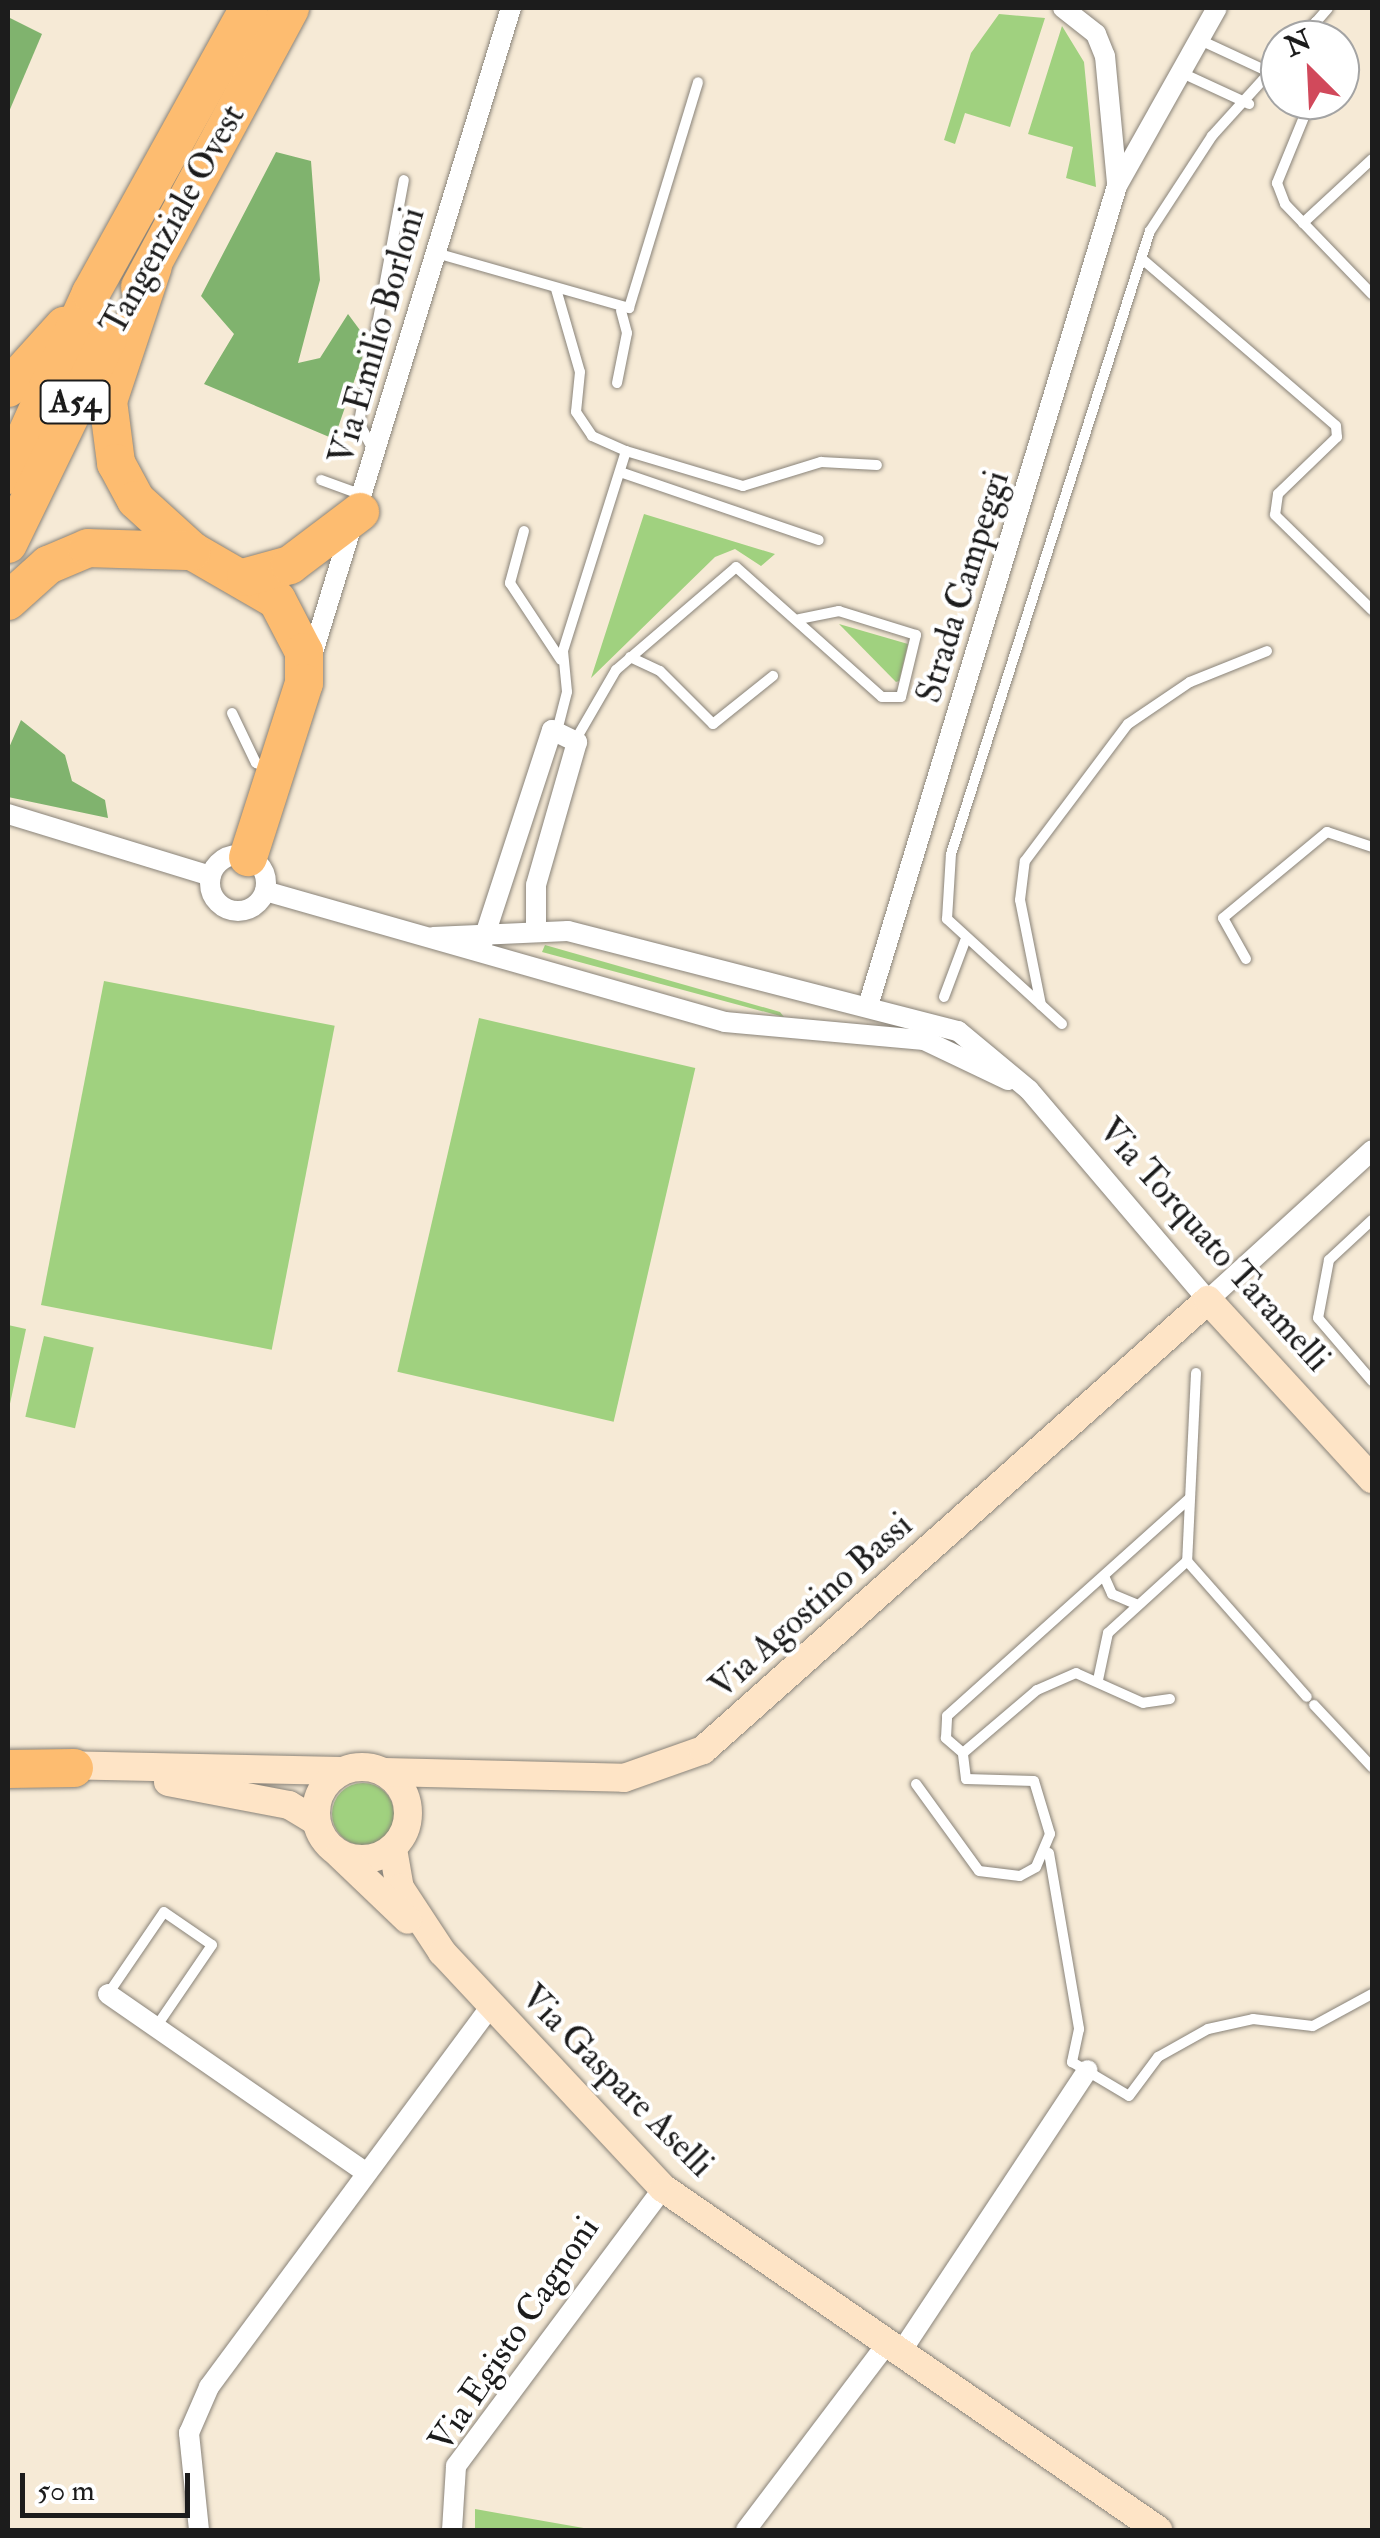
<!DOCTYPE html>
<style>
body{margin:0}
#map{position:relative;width:1380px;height:2538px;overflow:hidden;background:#f6ead6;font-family:"IM FELL Double Pica",serif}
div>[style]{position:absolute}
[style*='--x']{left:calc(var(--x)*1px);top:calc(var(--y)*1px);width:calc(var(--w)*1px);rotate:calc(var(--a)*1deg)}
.green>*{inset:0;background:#a0d17f;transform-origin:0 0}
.round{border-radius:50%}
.forest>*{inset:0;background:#80b36e}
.roads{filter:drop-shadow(0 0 2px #898379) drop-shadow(0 0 2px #898379)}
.lane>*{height:10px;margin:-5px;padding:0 5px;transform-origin:5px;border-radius:5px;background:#fff}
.street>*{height:20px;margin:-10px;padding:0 10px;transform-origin:10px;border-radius:10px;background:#fff}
.street>.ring{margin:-10px;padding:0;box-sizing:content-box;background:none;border:20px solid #fff;border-radius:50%}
.secondary>*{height:28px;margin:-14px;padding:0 14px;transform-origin:14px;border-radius:14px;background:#fee4c6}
.secondary>.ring{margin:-14px;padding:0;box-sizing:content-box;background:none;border:28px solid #fee4c6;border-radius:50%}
.highway>*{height:38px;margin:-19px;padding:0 19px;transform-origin:19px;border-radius:19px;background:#fdbc70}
span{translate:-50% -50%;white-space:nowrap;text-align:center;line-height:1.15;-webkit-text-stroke:8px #fff;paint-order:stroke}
.shield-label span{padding:2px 8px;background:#fff;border:2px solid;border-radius:8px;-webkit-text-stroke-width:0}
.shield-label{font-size:32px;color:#1c1c1c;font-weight:700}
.street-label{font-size:35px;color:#1c1c1c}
.frame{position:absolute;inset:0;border:10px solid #1c1c1c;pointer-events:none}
.north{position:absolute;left:1260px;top:20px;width:100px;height:100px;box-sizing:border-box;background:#fff;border:2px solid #a4a4a4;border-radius:50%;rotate:336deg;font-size:28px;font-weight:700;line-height:40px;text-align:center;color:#1c1c1c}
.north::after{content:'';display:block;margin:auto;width:35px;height:45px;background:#d1495b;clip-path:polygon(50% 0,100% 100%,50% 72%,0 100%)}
.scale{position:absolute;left:20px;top:2473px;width:170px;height:45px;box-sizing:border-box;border:5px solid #1c1c1c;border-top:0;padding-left:12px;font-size:30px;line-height:35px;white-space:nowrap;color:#1c1c1c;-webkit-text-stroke:8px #fff;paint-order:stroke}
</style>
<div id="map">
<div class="green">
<i style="clip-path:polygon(999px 14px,1045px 18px,1010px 127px,965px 113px,955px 144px,944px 140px,971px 53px)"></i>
<i style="clip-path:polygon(1062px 26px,1084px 62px,1096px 187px,1066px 178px,1073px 147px,1028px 134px)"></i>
<i style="clip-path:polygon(644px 514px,775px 554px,761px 566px,735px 549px,715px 557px,591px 678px)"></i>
<i style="clip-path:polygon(839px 624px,908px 644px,899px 681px,896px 682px)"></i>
<i style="clip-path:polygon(545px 945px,780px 1012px,784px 1017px,542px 952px)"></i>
<i style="left:104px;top:981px;width:235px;height:330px;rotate:11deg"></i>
<i style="left:479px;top:1018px;width:222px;height:363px;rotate:13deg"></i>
<i style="clip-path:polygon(8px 1325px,26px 1329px,8px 1413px)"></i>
<i style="left:44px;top:1336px;width:51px;height:83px;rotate:13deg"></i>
<i class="round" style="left:332px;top:1783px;width:62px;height:62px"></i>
<i style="clip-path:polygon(475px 2509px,595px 2530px,475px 2530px)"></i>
</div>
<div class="forest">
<i style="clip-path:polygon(8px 17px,42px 34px,8px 114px)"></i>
<i style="clip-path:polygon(276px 152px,311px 161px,320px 280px,298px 363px,320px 358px,348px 314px,368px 341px,334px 439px,204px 384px,234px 334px,201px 296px)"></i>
<i style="clip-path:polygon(21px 720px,65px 755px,72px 781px,105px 800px,108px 818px,8px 797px,8px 750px)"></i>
</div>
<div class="roads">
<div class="lane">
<i style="--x:1316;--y:22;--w:18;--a:-49"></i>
<i style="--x:1200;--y:40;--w:76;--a:24.9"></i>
<i style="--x:1299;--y:40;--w:25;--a:-47"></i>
<i style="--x:1316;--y:22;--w:18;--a:81"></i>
<i style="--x:1182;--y:73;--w:74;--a:24.8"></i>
<i style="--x:1311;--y:100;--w:90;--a:112.3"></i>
<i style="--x:1277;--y:183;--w:22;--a:69"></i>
<i style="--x:1285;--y:204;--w:125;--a:46"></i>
<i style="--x:1303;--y:223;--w:94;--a:-42.8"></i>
<i style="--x:436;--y:253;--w:201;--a:15.9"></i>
<i style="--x:629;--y:308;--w:236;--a:-73"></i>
<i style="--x:1141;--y:258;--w:257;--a:40.7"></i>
<i style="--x:1336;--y:426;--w:11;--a:85"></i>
<i style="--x:1337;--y:437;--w:82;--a:136"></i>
<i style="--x:1278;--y:494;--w:21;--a:98"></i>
<i style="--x:1275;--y:515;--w:136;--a:44.4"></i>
<i style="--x:556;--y:289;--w:86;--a:73.9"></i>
<i style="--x:580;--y:372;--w:40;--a:95.7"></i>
<i style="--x:576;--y:412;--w:29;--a:56"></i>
<i style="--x:592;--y:436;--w:37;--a:24"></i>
<i style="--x:626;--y:451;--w:210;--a:107.5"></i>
<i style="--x:563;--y:651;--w:41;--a:84.4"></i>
<i style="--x:567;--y:692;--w:40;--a:104.4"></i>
<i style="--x:617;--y:383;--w:51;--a:-78.7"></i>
<i style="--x:627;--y:333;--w:23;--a:-105"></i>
<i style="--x:373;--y:450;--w:31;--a:-117"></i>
<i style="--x:359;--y:422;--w:246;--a:-79.5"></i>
<i style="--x:626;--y:451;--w:122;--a:16.7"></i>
<i style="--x:743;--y:486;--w:82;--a:-17.1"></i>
<i style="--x:821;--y:462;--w:56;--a:3.1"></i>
<i style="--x:620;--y:472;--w:210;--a:18.9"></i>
<i style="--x:321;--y:480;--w:47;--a:20"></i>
<i style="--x:524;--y:531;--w:54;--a:105.1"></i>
<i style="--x:510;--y:583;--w:92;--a:56.5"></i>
<i style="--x:630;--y:657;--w:33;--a:25"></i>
<i style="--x:660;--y:671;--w:75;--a:45"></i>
<i style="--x:713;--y:724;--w:77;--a:-38.7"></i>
<i style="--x:232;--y:713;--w:55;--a:64.4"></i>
<i style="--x:256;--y:763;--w:15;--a:20"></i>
<i style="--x:576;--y:739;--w:80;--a:-59.9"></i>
<i style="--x:616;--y:670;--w:158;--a:-40.6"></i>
<i style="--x:736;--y:567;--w:195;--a:41.7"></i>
<i style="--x:882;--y:697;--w:19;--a:0"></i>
<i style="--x:901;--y:697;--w:64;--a:-76.4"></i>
<i style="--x:916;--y:635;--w:81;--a:-162.7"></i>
<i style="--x:839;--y:611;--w:41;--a:168.7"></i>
<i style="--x:1246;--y:959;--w:47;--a:-119.3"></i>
<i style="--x:1223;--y:918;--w:135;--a:-39.6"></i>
<i style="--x:1327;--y:832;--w:47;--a:18.4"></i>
<i style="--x:944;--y:997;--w:60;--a:-69.4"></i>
<i style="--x:1041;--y:1005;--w:107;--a:-101.3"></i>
<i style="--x:1020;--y:900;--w:39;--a:-83"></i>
<i style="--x:1025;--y:861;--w:171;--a:-53.1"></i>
<i style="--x:1128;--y:724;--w:75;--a:-34.1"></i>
<i style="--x:1190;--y:682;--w:83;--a:-21.9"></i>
<i style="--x:1062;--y:1024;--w:156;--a:-137.6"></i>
<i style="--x:947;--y:919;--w:65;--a:-86.5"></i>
<i style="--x:951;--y:854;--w:654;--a:-72.29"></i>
<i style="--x:1150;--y:231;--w:113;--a:-56.9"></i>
<i style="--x:1212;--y:136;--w:101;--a:-47.8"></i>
<i style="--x:1372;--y:1220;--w:59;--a:137.1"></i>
<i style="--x:1329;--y:1260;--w:59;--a:100.7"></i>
<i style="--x:1318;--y:1318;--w:83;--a:49.4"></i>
<i style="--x:1196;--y:1373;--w:188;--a:92.7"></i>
<i style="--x:1187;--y:1561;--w:181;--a:48.6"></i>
<i style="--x:1104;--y:1576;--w:20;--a:66"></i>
<i style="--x:1112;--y:1594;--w:26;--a:23"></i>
<i style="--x:1098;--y:1680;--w:48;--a:-78"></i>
<i style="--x:1108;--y:1633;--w:107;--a:-42.3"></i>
<i style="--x:1170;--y:1699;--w:27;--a:172"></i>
<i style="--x:1143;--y:1703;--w:73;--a:-155.9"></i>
<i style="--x:1076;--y:1673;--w:43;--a:156.4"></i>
<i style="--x:1037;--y:1690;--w:97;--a:139.6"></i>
<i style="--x:963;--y:1753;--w:23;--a:-139"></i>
<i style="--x:946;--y:1738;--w:22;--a:-87"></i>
<i style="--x:947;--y:1716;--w:326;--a:-41.9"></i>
<i style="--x:1314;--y:1705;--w:85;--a:46.9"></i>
<i style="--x:916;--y:1784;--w:107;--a:54.1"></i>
<i style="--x:979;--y:1871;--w:41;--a:7"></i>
<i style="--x:1020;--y:1876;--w:18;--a:-29"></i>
<i style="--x:1036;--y:1867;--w:36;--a:-67"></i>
<i style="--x:1050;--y:1834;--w:55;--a:-106.8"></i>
<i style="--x:1034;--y:1781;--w:68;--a:-178.3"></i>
<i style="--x:966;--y:1779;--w:26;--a:-97"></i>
<i style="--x:1049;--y:1853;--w:179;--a:80.3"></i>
<i style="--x:1079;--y:2029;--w:34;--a:102"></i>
<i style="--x:1072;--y:2062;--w:66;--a:30.8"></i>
<i style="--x:1129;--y:2096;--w:49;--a:-53.4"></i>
<i style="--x:1158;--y:2057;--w:57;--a:-29.2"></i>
<i style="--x:1208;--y:2029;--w:46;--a:-12.5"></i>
<i style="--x:1253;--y:2019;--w:60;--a:6.7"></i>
<i style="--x:1313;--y:2026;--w:67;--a:-28.5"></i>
<i style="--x:108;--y:1994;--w:99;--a:-55.7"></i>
<i style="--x:164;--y:1912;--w:58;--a:34.5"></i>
<i style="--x:212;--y:1945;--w:99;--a:124.3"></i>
</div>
<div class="street">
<i style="--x:1063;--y:8;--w:42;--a:38.2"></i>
<i style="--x:1096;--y:34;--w:24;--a:68"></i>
<i style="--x:1105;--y:56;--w:129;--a:84.6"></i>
<i style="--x:310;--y:662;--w:684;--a:-72.92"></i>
<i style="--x:8;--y:814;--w:212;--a:17"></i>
<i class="ring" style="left:210px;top:855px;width:36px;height:36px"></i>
<i style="--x:265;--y:891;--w:478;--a:15.9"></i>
<i style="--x:725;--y:1022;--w:200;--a:5.2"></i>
<i style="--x:924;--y:1040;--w:93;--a:25.5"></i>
<i style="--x:433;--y:937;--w:135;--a:-2.5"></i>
<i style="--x:568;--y:931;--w:403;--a:14.4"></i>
<i style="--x:958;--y:1031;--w:92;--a:39.7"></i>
<i style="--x:1029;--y:1090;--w:276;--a:49.6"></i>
<i style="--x:1208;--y:1300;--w:222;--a:-42.4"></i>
<i style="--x:482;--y:944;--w:225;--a:-71.9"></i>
<i style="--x:552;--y:730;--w:28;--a:26"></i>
<i style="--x:577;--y:742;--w:149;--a:106"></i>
<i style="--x:536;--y:885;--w:46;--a:90"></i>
<i style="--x:868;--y:1006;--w:857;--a:-73.11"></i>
<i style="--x:1117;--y:186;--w:204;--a:-60.7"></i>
<i style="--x:108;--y:1994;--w:311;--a:34.7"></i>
<i style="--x:901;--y:2352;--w:338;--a:-56.5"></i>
<i style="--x:199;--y:2530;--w:98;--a:-95.9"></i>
<i style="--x:189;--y:2433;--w:50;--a:-66.5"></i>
<i style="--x:209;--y:2387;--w:470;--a:-53.5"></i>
<i style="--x:452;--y:2530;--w:64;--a:-86.4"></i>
<i style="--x:456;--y:2466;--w:347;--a:-53.3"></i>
<i style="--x:746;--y:2530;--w:236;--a:-52.9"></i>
</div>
<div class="secondary">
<i style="--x:58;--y:1765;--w:283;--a:1.2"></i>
<i class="ring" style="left:316px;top:1767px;width:64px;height:64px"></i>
<i style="--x:385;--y:1772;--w:239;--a:1.4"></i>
<i style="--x:624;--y:1778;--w:84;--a:-19.5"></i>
<i style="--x:703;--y:1750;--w:676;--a:-41.7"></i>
<i style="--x:1208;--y:1300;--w:243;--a:47.5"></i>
<i style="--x:168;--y:1782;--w:123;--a:10.8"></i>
<i style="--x:289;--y:1805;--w:31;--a:31"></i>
<i style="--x:393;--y:1849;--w:40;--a:80"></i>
<i style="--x:400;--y:1888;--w:77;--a:56.7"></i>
<i style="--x:442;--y:1952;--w:323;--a:46.9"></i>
<i style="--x:663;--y:2188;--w:602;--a:34.64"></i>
<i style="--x:339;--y:1854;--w:95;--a:43.7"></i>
</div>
<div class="highway">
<i style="--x:153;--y:266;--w:142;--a:108.4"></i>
<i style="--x:108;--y:401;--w:63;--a:82.6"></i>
<i style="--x:116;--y:463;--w:42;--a:61.6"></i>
<i style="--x:136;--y:500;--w:76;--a:42.3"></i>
<i style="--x:192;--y:551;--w:98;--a:30"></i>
<i style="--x:277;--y:600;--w:59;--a:62.6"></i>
<i style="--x:304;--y:652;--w:31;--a:90"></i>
<i style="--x:304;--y:683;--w:183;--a:107.8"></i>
<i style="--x:140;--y:287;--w:317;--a:-61.7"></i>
<i style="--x:8;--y:388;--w:84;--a:-47.9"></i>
<i style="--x:8;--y:475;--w:200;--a:-65.5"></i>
<i style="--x:91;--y:293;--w:326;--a:-61"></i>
<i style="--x:8;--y:544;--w:229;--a:-64.1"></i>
<i style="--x:246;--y:577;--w:46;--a:-15.3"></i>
<i style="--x:290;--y:565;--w:88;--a:-37.1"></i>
<i style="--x:8;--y:601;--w:54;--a:-42"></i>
<i style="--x:48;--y:565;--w:43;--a:-23"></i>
<i style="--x:88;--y:548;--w:104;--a:1.7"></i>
<i style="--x:8;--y:1769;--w:66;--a:-0.9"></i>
</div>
</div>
<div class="shield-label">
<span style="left:75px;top:402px">A54</span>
</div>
<div class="street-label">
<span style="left:173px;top:220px;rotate:-61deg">Tangenziale Ovest</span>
<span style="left:377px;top:336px;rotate:-74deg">Via Emilio Borloni</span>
<span style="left:963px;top:587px;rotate:-73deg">Strada Campeggi</span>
<span style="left:1214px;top:1245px;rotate:48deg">Via Torquato Taramelli</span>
<span style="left:811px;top:1606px;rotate:-42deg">Via Agostino Bassi</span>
<span style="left:617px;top:2081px;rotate:45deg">Via Gaspare Aselli</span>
<span style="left:514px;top:2334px;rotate:-56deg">Via Egisto Cagnoni</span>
</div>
<div class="frame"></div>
<div class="north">N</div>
<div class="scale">50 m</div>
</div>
